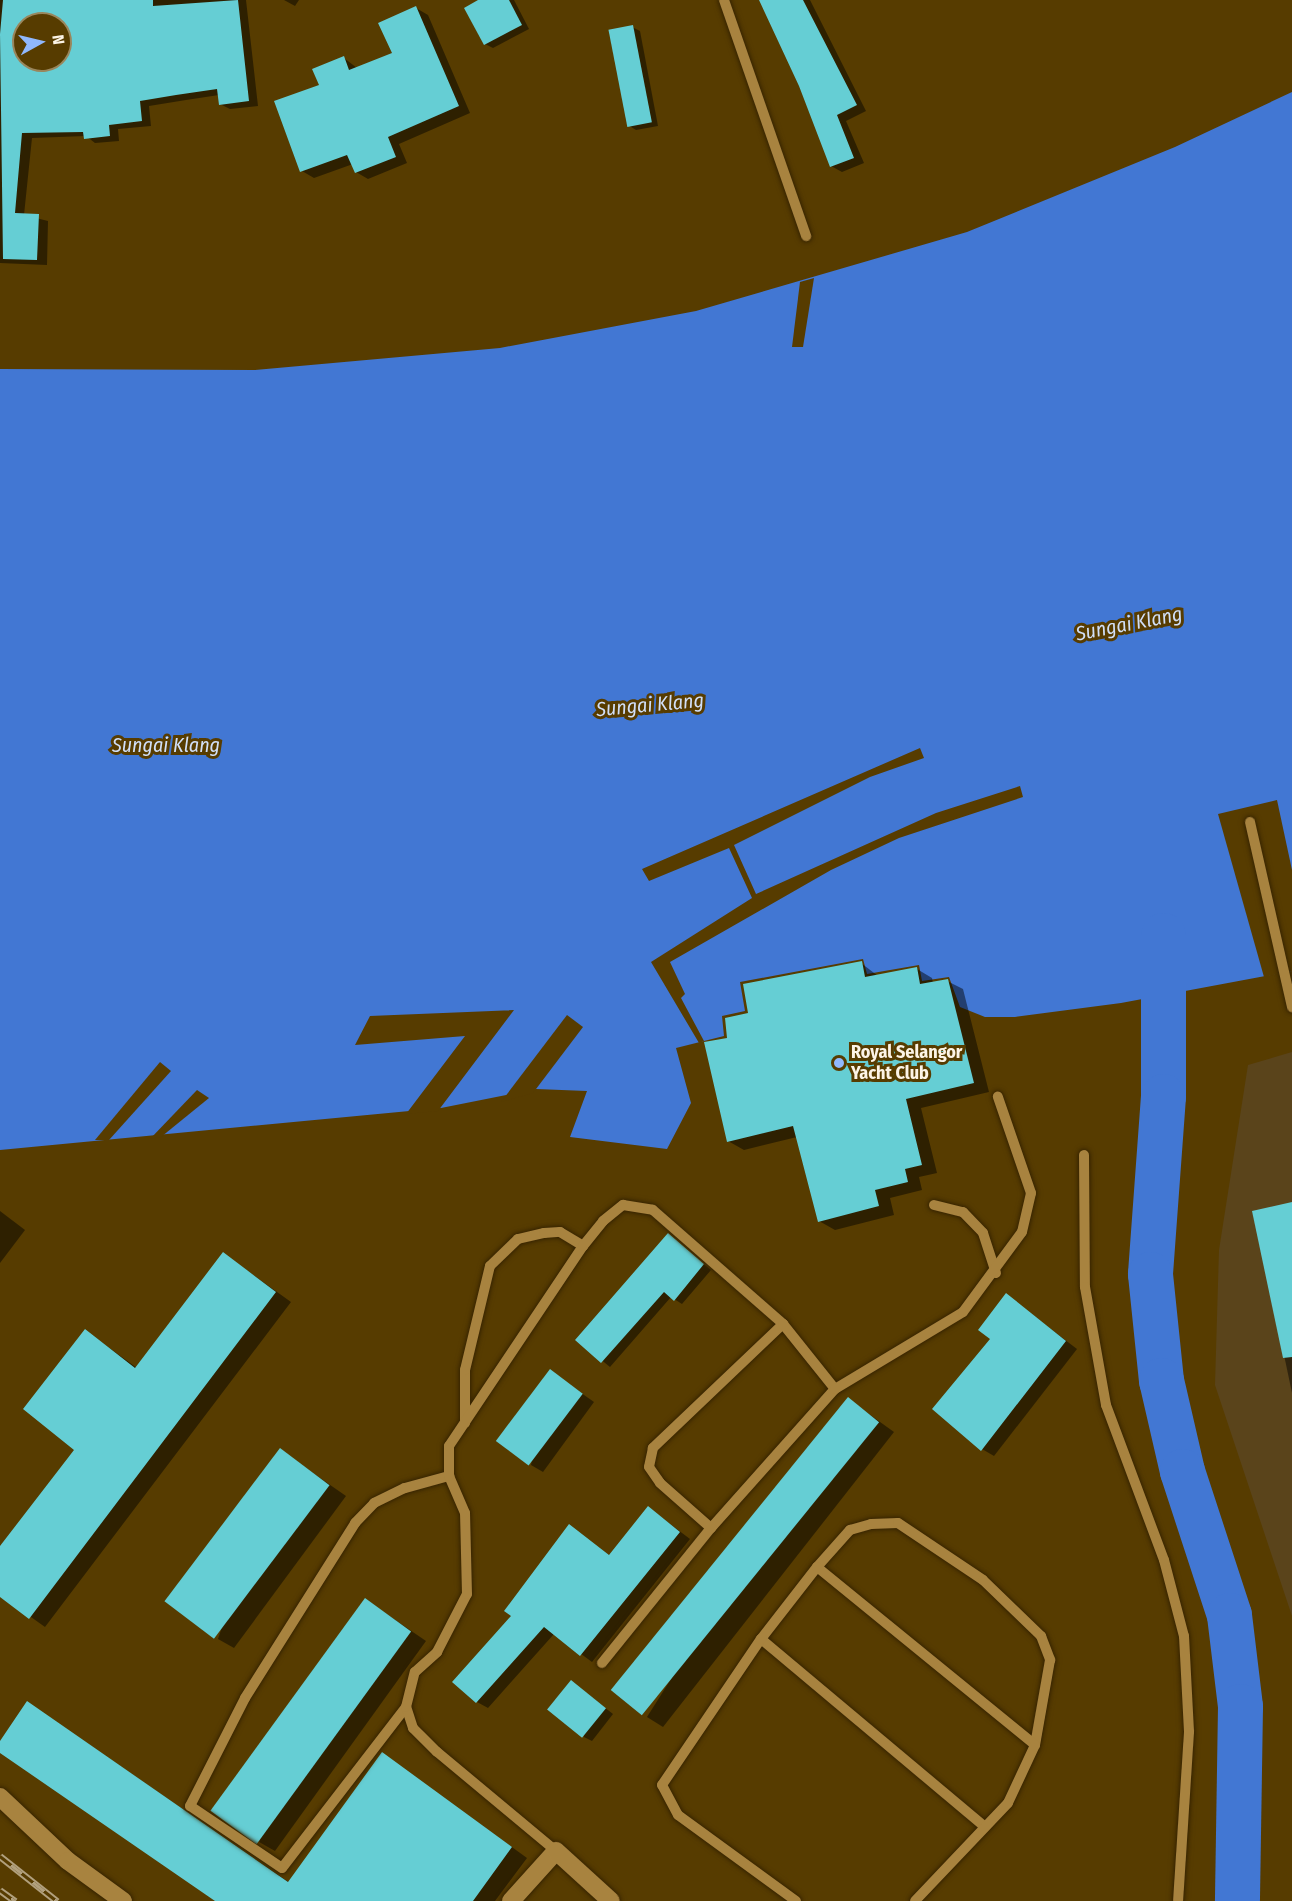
<!DOCTYPE html>
<style>
body{margin:0}
#map{position:relative;width:1292px;height:1901px;overflow:hidden;background:#573c00;font-family:"Fira Sans Condensed",sans-serif}
div>[style]{position:absolute}
[style*='--x']{left:calc(var(--x)*1px);top:calc(var(--y)*1px);width:calc(var(--w)*1px);rotate:calc(var(--a)*1deg)}
.built>*{inset:0;background:#5a441b}
.water>*{inset:0;background:#4277d3}
.pier>*{inset:0;background:#573c00}
.shadow>*{inset:0;background:#0007}
.river>*{height:45px;margin:-22.5px;padding:0 22.5px;transform-origin:22.5px;border-radius:22.5px;background:#4277d3}
.building>*{inset:0;background:#65ced4;transform-origin:0 0}
.roads{filter:drop-shadow(0 0 2px #372400) drop-shadow(0 0 2px #372400)}
.lane>*{height:10px;margin:-5px;padding:0 5px;transform-origin:5px;border-radius:5px;background:#a8833f}
.street>*{height:18px;margin:-9px;padding:0 9px;transform-origin:9px;border-radius:9px;background:#a8833f}
.rail>*{height:7px;margin-top:-3.5px;transform-origin:0;background:repeating-linear-gradient(90deg,#573c00 0 14px,#b1a07d 0 28px);box-sizing:border-box;border-block:2px solid #b1a07d}
.dots>*{width:16px;height:16px;translate:-50% -50%;box-sizing:border-box;border:3px solid #573c00;border-radius:50%}
span{translate:-50% -50%;white-space:nowrap;text-align:center;line-height:1.15;-webkit-text-stroke:6px #573c00;paint-order:stroke}
.poi-label{font-size:18px;color:#fcf4e6;font-weight:700}
.left{translate:0 -50%;text-align:left}
.water-label{font-size:20px;color:#d1dff7;font-style:italic}
.north{position:absolute;left:12px;top:12px;width:60px;height:60px;box-sizing:border-box;background:#573c00;border:2px solid #99865c;border-radius:50%;rotate:82deg;font-size:16px;font-weight:700;line-height:24px;text-align:center;color:#fcf4e6}
.north::after{content:'';display:block;margin:auto;width:21px;height:27px;background:#90b8fd;clip-path:polygon(50% 0,100% 100%,50% 72%,0 100%)}
</style>
<div id="map">
<div class="built">
<i style="clip-path:polygon(1292px 1052px,1292px 1616px,1215px 1385px,1219px 1250px,1248px 1065px)"></i>
</div>
<div class="water">
<i style="clip-path:polygon(1292px 92px,1292px 971px,1121px 1003px,1015px 1017px,985px 1017px,960px 1007px,949px 977px,922px 981px,919px 965px,867px 974px,863px 959px,740px 982px,745px 1011px,722px 1016px,724px 1036px,676px 1048px,691px 1103px,667px 1149px,570px 1137px,587px 1091px,536px 1089px,441px 1108px,0 1150px,0 369px,255px 370px,500px 348px,696px 311px,967px 232px,1175px 147px)"></i>
</div>
<div class="pier">
<i style="clip-path:polygon(814px 278px,803px 347px,792px 347px,800px 282px)"></i>
<i style="clip-path:polygon(920px 748px,924px 758px,870px 777px,734px 845px,756px 894px,936px 813px,1020px 786px,1023px 797px,899px 838px,831px 870px,670px 962px,685px 994px,681px 998px,704px 1041px,699px 1043px,651px 962px,752px 898px,729px 848px,649px 881px,642px 869px)"></i>
<i style="clip-path:polygon(1277px 800px,1292px 870px,1292px 971px,1264px 977px,1218px 814px)"></i>
<i style="clip-path:polygon(514px 1010px,438px 1111px,406px 1114px,465px 1036px,355px 1045px,370px 1016px)"></i>
<i style="clip-path:polygon(567px 1015px,583px 1027px,533px 1093px,501px 1102px)"></i>
<i style="clip-path:polygon(160px 1062px,171px 1071px,109px 1140px,95px 1140px)"></i>
<i style="clip-path:polygon(197px 1090px,209px 1098px,161px 1137px,150px 1139px)"></i>
</div>
<div class="shadow">
<i style="clip-path:polygon(evenodd,0 0,246px 0,258px 106px,230px 109px,220px 104px,219px 95px,186px 100px,149px 106px,151px 126px,118px 129px,119px 141px,95px 143px,86px 136px,32px 138px,24px 215px,48px 221px,47px 265px,0 263px,0 0,24px 24px,60px 24px,60px 60px,24px 60px,24px 24px)"></i>
<i style="clip-path:polygon(284px 0,299px 0,295px 6px)"></i>
<i style="clip-path:polygon(481px 0,514px 0,529px 29px,493px 48px,485px 44px)"></i>
<i style="clip-path:polygon(760px 0,810px 0,866px 111px,846px 121px,864px 163px,842px 172px,831px 166px,800px 85px)"></i>
<i style="clip-path:polygon(416px 8px,428px 15px,470px 113px,399px 144px,407px 163px,368px 179px,356px 172px,353px 164px,314px 178px,302px 171px,321px 86px,344px 58px,357px 68px,394px 54px)"></i>
<i style="clip-path:polygon(632px 27px,640px 31px,658px 126px,636px 130px,628px 125px)"></i>
<i style="clip-path:polygon(861px 963px,878px 976px,917px 969px,932px 978px,933px 983px,947px 981px,963px 989px,989px 1092px,921px 1108px,937px 1173px,919px 1177px,922px 1190px,890px 1198px,894px 1215px,835px 1230px,819px 1221px,797px 1137px,744px 1150px,728px 1141px,728px 1039px,750px 1014px)"></i>
<i style="clip-path:polygon(1292px 1204px,1292px 1393px,1254px 1212px)"></i>
<i style="clip-path:polygon(0 1211px,25px 1230px,0 1263px)"></i>
<i style="clip-path:polygon(669px 1235px,711px 1270px,682px 1304px,671px 1297px,610px 1367px,577px 1340px)"></i>
<i style="clip-path:polygon(224px 1254px,291px 1302px,45px 1627px,0 1595px,0 1549px,76px 1449px,86px 1331px,137px 1368px)"></i>
<i style="clip-path:polygon(1006px 1295px,1077px 1349px,994px 1456px,982px 1449px,993px 1339px)"></i>
<i style="clip-path:polygon(550px 1371px,594px 1402px,543px 1472px,531px 1465px)"></i>
<i style="clip-path:polygon(848px 1399px,894px 1432px,663px 1727px,647px 1717px)"></i>
<i style="clip-path:polygon(280px 1450px,346px 1496px,234px 1648px,218px 1639px)"></i>
<i style="clip-path:polygon(649px 1508px,690px 1539px,592px 1662px,554px 1634px,488px 1708px,477px 1702px,513px 1616px,570px 1526px,610px 1556px)"></i>
<i style="clip-path:polygon(366px 1600px,426px 1641px,275px 1851px,259px 1842px)"></i>
<i style="clip-path:polygon(572px 1682px,613px 1714px,592px 1741px,584px 1737px)"></i>
<i style="clip-path:polygon(43px 1713px,290px 1883px,383px 1754px,527px 1858px,495px 1901px,217px 1901px,0 1751px,0 1743px)"></i>
</div>
<div class="river">
<i style="--x:1163;--y:935;--w:161;--a:90"></i>
<i style="--x:1163;--y:1096;--w:178;--a:94.2"></i>
<i style="--x:1150;--y:1274;--w:107;--a:84.1"></i>
<i style="--x:1161;--y:1380;--w:93;--a:77"></i>
<i style="--x:1182;--y:1471;--w:151;--a:71.9"></i>
<i style="--x:1229;--y:1615;--w:92;--a:83.1"></i>
<i style="--x:1240;--y:1706;--w:195;--a:90.9"></i>
</div>
<div class="building">
<i style="clip-path:polygon(evenodd,3px 0,153px 0,153px 6px,238px 0,249px 101px,219px 105px,217px 89px,176px 95px,140px 101px,142px 121px,109px 125px,110px 136px,84px 139px,83px 132px,22px 133px,15px 213px,39px 214px,37px 260px,3px 259px,0 34px,3px 0,24px 24px,60px 24px,60px 60px,24px 60px,24px 24px)"></i>
<i style="clip-path:polygon(478px 0,509px 0,522px 25px,484px 45px,464px 8px)"></i>
<i style="clip-path:polygon(759px 0,803px 0,857px 105px,837px 115px,854px 158px,830px 167px,799px 86px)"></i>
<i style="clip-path:polygon(416px 6px,459px 106px,388px 137px,396px 157px,355px 173px,347px 155px,300px 172px,274px 101px,319px 85px,312px 69px,344px 56px,349px 70px,392px 53px,378px 23px)"></i>
<i style="left:633px;top:25px;width:99px;height:25px;rotate:79deg"></i>
<i style="clip-path:polygon(862px 961px,865px 977px,917px 967px,920px 984px,948px 979px,974px 1083px,906px 1099px,922px 1165px,905px 1169px,908px 1182px,875px 1190px,879px 1206px,818px 1222px,793px 1126px,727px 1142px,704px 1042px,727px 1038px,725px 1018px,748px 1013px,743px 984px)"></i>
<i style="clip-path:polygon(1292px 1202px,1292px 1357px,1283px 1358px,1252px 1211px)"></i>
<i style="clip-path:polygon(668px 1233px,704px 1264px,674px 1301px,664px 1292px,601px 1363px,575px 1340px)"></i>
<i style="clip-path:polygon(223px 1252px,276px 1292px,29px 1619px,0 1597px,0 1546px,74px 1450px,23px 1409px,85px 1329px,135px 1368px)"></i>
<i style="clip-path:polygon(1006px 1293px,1066px 1341px,981px 1451px,932px 1409px,990px 1339px,978px 1330px)"></i>
<i style="left:550px;top:1369px;width:41px;height:90px;rotate:37deg"></i>
<i style="left:848px;top:1397px;width:40px;height:377px;rotate:39deg"></i>
<i style="left:280px;top:1448px;width:62px;height:192px;rotate:37deg"></i>
<i style="clip-path:polygon(648px 1506px,680px 1532px,580px 1656px,544px 1627px,476px 1703px,452px 1682px,511px 1616px,504px 1611px,569px 1524px,609px 1555px)"></i>
<i style="left:365px;top:1598px;width:57px;height:263px;rotate:36deg"></i>
<i style="left:571px;top:1680px;width:45px;height:38px;rotate:39deg"></i>
<i style="clip-path:polygon(27px 1701px,288px 1882px,382px 1752px,512px 1847px,473px 1901px,215px 1901px,0 1753px,0 1741px)"></i>
</div>
<div class="roads">
<div class="lane">
<i style="--x:724;--y:0;--w:250;--a:70.8"></i>
<i style="--x:1250;--y:822;--w:190;--a:77.2"></i>
<i style="--x:1084;--y:1155;--w:132;--a:89.6"></i>
<i style="--x:1085;--y:1287;--w:120;--a:79.9"></i>
<i style="--x:1106;--y:1405;--w:165;--a:69.5"></i>
<i style="--x:1164;--y:1560;--w:79;--a:75.3"></i>
<i style="--x:1184;--y:1636;--w:96;--a:87"></i>
<i style="--x:1189;--y:1732;--w:169;--a:93.7"></i>
<i style="--x:934;--y:1205;--w:30;--a:14"></i>
<i style="--x:963;--y:1212;--w:29;--a:46"></i>
<i style="--x:983;--y:1233;--w:42;--a:72"></i>
<i style="--x:783;--y:1324;--w:180;--a:136.4"></i>
<i style="--x:653;--y:1448;--w:19;--a:102"></i>
<i style="--x:649;--y:1467;--w:19;--a:55"></i>
<i style="--x:660;--y:1483;--w:68;--a:41.4"></i>
<i style="--x:711;--y:1528;--w:186;--a:-48.3"></i>
<i style="--x:465;--y:1423;--w:53;--a:-90"></i>
<i style="--x:465;--y:1370;--w:107;--a:-76.5"></i>
<i style="--x:490;--y:1266;--w:39;--a:-44"></i>
<i style="--x:518;--y:1239;--w:27;--a:-13"></i>
<i style="--x:544;--y:1233;--w:16;--a:-4"></i>
<i style="--x:560;--y:1232;--w:27;--a:31"></i>
<i style="--x:817;--y:1567;--w:50;--a:-48.3"></i>
<i style="--x:850;--y:1530;--w:22;--a:-16"></i>
<i style="--x:871;--y:1524;--w:27;--a:-2"></i>
<i style="--x:898;--y:1523;--w:102;--a:33.8"></i>
<i style="--x:983;--y:1580;--w:81;--a:44"></i>
<i style="--x:1041;--y:1636;--w:26;--a:69"></i>
<i style="--x:1050;--y:1660;--w:86;--a:100"></i>
<i style="--x:761;--y:1639;--w:292;--a:40"></i>
<i style="--x:602;--y:1663;--w:174;--a:-51.1"></i>
<i style="--x:406;--y:1707;--w:203;--a:127.6"></i>
<i style="--x:282;--y:1868;--w:111;--a:-146"></i>
<i style="--x:190;--y:1806;--w:121;--a:-63"></i>
<i style="--x:245;--y:1698;--w:207;--a:-57.8"></i>
<i style="--x:355;--y:1523;--w:28;--a:-46"></i>
<i style="--x:374;--y:1503;--w:34;--a:-26"></i>
<i style="--x:405;--y:1488;--w:46;--a:-15.3"></i>
<i style="--x:556;--y:1851;--w:155;--a:-140.2"></i>
<i style="--x:437;--y:1752;--w:34;--a:-135"></i>
<i style="--x:413;--y:1728;--w:22;--a:-108"></i>
<i style="--x:406;--y:1707;--w:36;--a:-76"></i>
<i style="--x:415;--y:1672;--w:30;--a:-42"></i>
<i style="--x:437;--y:1652;--w:65;--a:-62.7"></i>
<i style="--x:467;--y:1594;--w:81;--a:-91.4"></i>
<i style="--x:465;--y:1513;--w:40;--a:-113.4"></i>
<i style="--x:449;--y:1476;--w:30;--a:-90"></i>
<i style="--x:449;--y:1446;--w:241;--a:-56.2"></i>
<i style="--x:583;--y:1246;--w:32;--a:-51"></i>
<i style="--x:603;--y:1221;--w:26;--a:-39"></i>
<i style="--x:623;--y:1205;--w:30;--a:9"></i>
<i style="--x:653;--y:1210;--w:173;--a:41.2"></i>
<i style="--x:783;--y:1324;--w:83;--a:51.3"></i>
<i style="--x:835;--y:1389;--w:149;--a:-31"></i>
<i style="--x:963;--y:1312;--w:99;--a:-53.6"></i>
<i style="--x:1022;--y:1232;--w:40;--a:-77"></i>
<i style="--x:1031;--y:1193;--w:102;--a:-109"></i>
<i style="--x:796;--y:1901;--w:146;--a:-143.9"></i>
<i style="--x:678;--y:1815;--w:34;--a:-118"></i>
<i style="--x:662;--y:1785;--w:176;--a:-55.9"></i>
<i style="--x:761;--y:1639;--w:91;--a:-52.1"></i>
<i style="--x:817;--y:1567;--w:281;--a:39.2"></i>
<i style="--x:1035;--y:1745;--w:64;--a:115"></i>
<i style="--x:1008;--y:1803;--w:135;--a:133.5"></i>
</div>
<div class="street">
<i style="--x:0;--y:1797;--w:93;--a:43.3"></i>
<i style="--x:68;--y:1861;--w:68;--a:36"></i>
<i style="--x:511;--y:1901;--w:67;--a:-48"></i>
<i style="--x:556;--y:1851;--w:74;--a:42.3"></i>
</div>
</div>
<div class="rail">
<i style="--x:0;--y:1856;--w:73;--a:38.3"></i>
<i style="--x:0;--y:1890;--w:19;--a:36"></i>
</div>
<div class="dots">
<i style="left:839px;top:1063px;background:#90b8fd"></i>
</div>
<div class="poi-label">
<span class="left" style="left:851px;top:1063px">Royal Selangor<br>Yacht Club</span>
</div>
<div class="water-label">
<span style="left:1129px;top:624px;rotate:-11deg">Sungai Klang</span>
<span style="left:650px;top:705px;rotate:-5deg">Sungai Klang</span>
<span style="left:166px;top:745px">Sungai Klang</span>
</div>
<div class="north">N</div>
</div>
